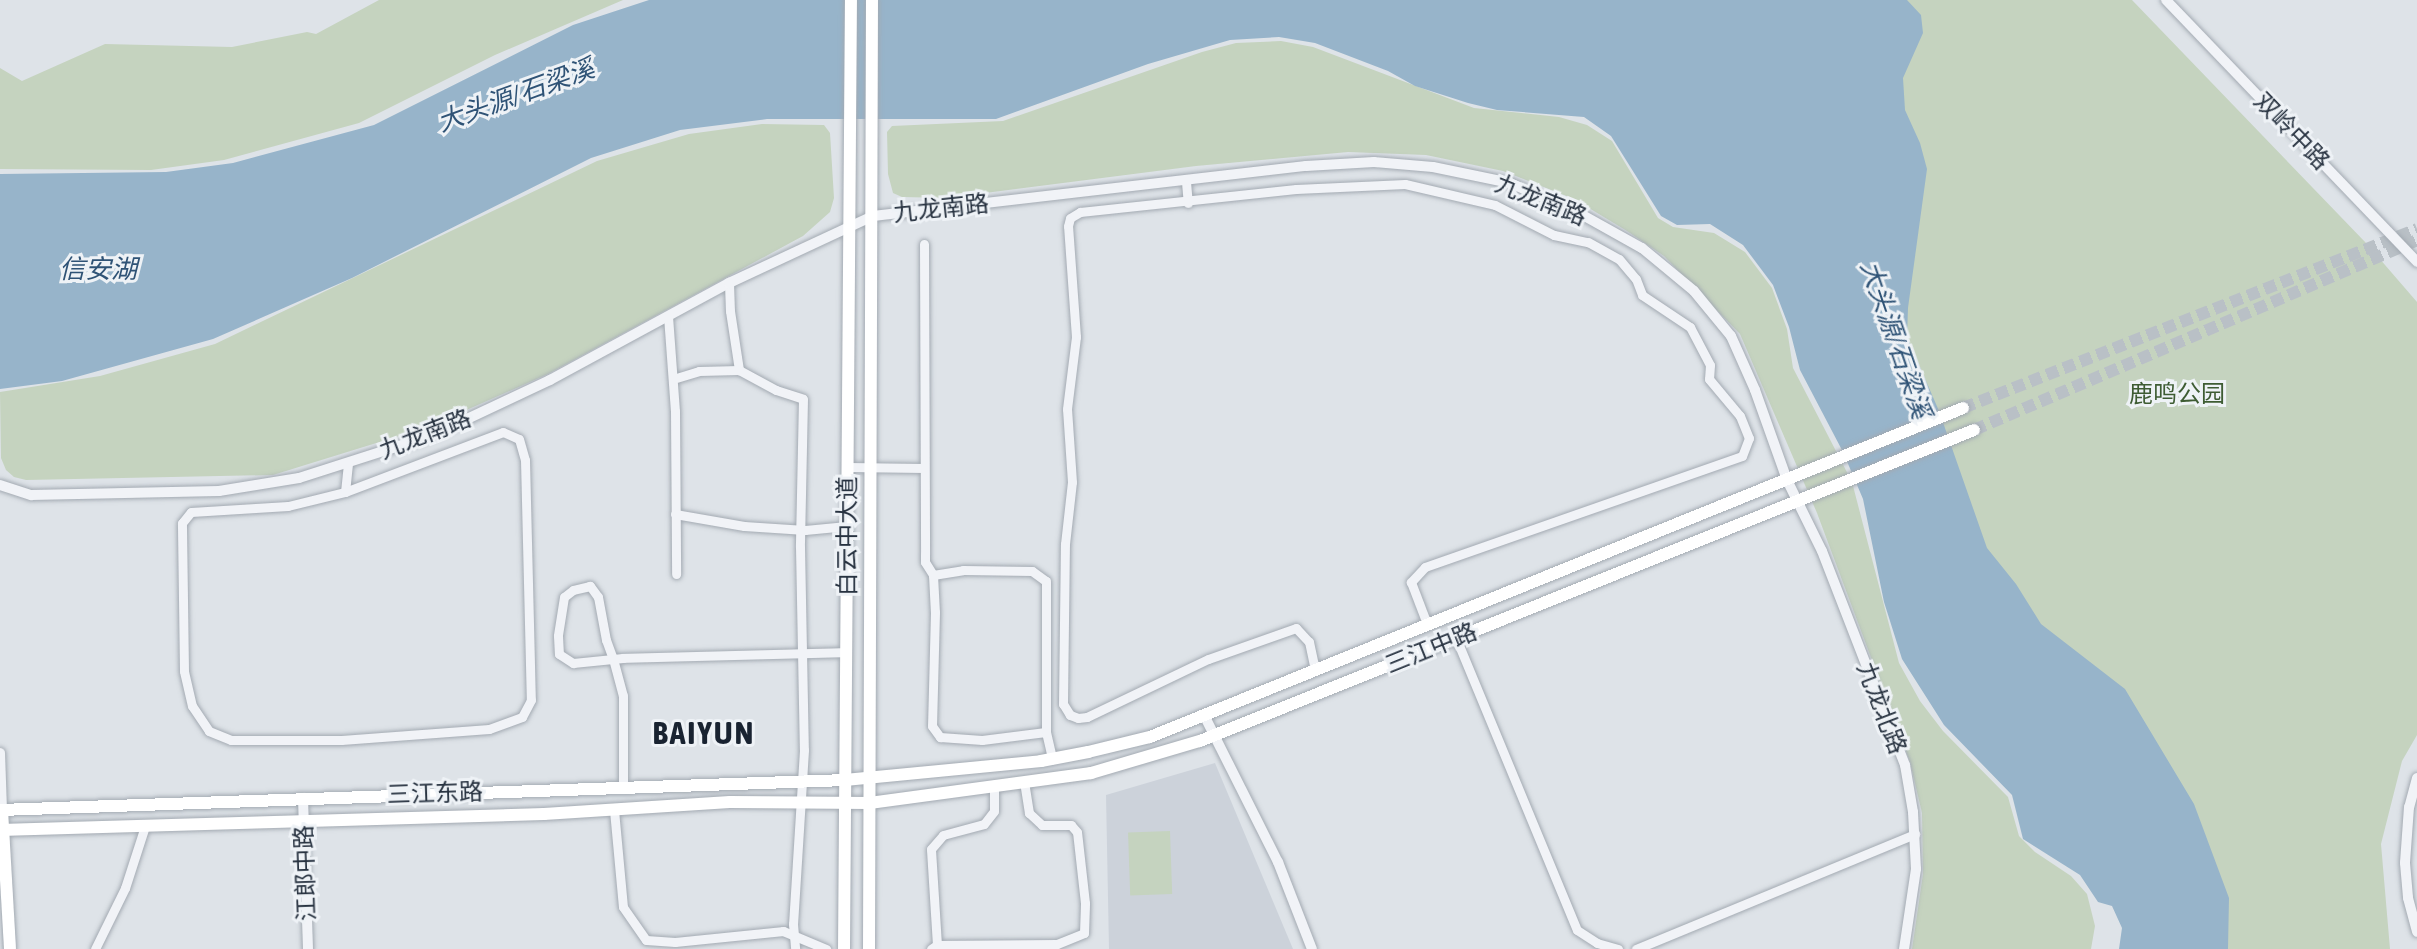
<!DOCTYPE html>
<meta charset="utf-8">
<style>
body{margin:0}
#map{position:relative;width:2417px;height:949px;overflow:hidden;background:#dee3e8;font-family:"Asap Condensed","Noto Sans SC",sans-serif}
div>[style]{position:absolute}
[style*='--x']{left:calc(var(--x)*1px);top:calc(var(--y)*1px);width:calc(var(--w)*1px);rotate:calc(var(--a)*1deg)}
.built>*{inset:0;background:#ccd2da}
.green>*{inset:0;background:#c5d3bf;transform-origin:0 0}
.water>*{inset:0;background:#97b4ca}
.secondary-tunnel>*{height:12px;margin-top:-6px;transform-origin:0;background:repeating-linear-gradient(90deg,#b9c0c6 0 12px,transparent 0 18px)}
.roads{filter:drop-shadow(0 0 2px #a3aab2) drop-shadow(0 0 2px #a3aab2)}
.minor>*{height:9px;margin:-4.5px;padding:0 4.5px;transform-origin:4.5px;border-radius:4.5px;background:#f1f3f7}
.tertiary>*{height:10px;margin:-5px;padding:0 5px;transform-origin:5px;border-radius:5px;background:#f1f3f7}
.secondary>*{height:12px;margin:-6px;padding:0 6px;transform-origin:6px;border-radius:6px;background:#fff}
span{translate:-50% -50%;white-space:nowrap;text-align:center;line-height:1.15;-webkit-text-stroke:6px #eef2f6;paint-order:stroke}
.street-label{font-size:24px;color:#273240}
.park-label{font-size:24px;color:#3e5c33}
.water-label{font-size:26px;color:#2f5376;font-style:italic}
.district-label{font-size:32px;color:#192331;font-weight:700;letter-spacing:2px}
</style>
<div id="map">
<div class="built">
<i style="clip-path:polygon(1215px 763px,1293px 949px,1109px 949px,1106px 795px)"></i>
</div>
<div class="green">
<i style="clip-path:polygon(379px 0,623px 0,495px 55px,359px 123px,224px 160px,151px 170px,0 169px,0 68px,22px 81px,105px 44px,232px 47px,307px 32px,316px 34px)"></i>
<i style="clip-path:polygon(1890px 0,2132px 0,2366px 243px,2417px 302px,2417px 735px,2402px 761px,2381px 844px,2390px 949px,2226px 949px,2063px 653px,1981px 552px,1899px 343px,1896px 117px)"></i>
<i style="clip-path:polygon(1281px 41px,1313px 47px,1474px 108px,1559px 117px,1587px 125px,1612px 141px,1658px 218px,1673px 227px,1714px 233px,1745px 252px,1772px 288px,1787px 329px,1793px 368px,1852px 482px,1899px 663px,1920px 701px,1943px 731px,2008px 797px,2019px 836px,2035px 852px,2071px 876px,2087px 894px,2095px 926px,2091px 949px,1912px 949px,1923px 874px,1922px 813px,1910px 762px,1817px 513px,1740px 334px,1664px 256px,1627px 231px,1574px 199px,1503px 171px,1426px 155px,1348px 152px,1196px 166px,946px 198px,902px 197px,893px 193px,888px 174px,887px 132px,892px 126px,1003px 121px,1202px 52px,1236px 43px)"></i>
<i style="clip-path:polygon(762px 124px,824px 125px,830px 133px,834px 198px,830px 212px,803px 236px,548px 374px,428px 427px,273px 475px,26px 480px,14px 477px,6px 470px,1px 458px,0 392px,100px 376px,215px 344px,597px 161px,689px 134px)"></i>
<i style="left:1170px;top:831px;width:63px;height:42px;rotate:88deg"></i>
</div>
<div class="water">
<i style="clip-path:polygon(649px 0,1907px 0,1921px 15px,1923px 33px,1903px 78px,1905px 110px,1920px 143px,1927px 169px,1908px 308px,1907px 337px,1939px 411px,1987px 548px,2016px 584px,2041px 624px,2125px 689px,2194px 804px,2229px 898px,2228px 949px,2119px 949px,2122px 928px,2112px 906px,2098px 902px,2080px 875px,2023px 839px,2012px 795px,1944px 725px,1902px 659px,1884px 602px,1863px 499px,1843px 452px,1800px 370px,1789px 327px,1773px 285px,1743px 245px,1710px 224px,1677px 225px,1661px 216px,1611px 136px,1584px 117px,1497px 110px,1468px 103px,1415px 86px,1388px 71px,1315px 43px,1279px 37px,1230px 40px,1148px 64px,996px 119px,767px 119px,680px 130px,591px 158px,352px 278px,213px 339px,62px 381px,0 389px,0 174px,166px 172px,233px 163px,374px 125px,573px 25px)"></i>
</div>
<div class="secondary-tunnel">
<i style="--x:1963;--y:408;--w:488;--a:-21.5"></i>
<i style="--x:1974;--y:430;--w:482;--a:-23.2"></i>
</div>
<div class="roads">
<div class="minor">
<i style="--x:1186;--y:182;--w:21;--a:85"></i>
<i style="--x:924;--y:244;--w:310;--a:89.8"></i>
<i style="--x:925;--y:554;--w:8;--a:90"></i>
<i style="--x:925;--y:562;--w:15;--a:58"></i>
<i style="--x:933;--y:575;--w:37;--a:87"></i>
<i style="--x:935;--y:612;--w:114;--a:91.5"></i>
<i style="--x:932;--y:726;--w:14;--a:54"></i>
<i style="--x:940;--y:737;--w:42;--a:4.1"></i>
<i style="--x:982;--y:740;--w:64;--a:-7.1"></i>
<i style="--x:729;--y:283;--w:28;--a:88"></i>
<i style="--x:730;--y:311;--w:60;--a:81.3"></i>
<i style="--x:668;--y:316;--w:95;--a:85.8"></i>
<i style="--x:675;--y:411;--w:163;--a:89.6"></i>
<i style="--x:673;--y:379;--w:27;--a:-17"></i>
<i style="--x:699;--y:371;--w:40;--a:-1.4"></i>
<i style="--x:739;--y:370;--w:42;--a:28.4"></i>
<i style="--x:776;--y:390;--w:28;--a:18"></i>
<i style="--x:803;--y:399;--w:148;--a:91.2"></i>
<i style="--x:800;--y:547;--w:203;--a:88.9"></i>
<i style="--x:804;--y:750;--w:174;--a:93.6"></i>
<i style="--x:793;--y:924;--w:25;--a:85"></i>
<i style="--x:503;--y:432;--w:17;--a:24"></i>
<i style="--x:519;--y:439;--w:22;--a:74"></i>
<i style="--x:525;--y:460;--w:240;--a:88.6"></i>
<i style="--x:531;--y:700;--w:19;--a:118"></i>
<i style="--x:522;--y:717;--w:35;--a:160"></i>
<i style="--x:489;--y:729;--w:148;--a:175.7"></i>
<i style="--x:341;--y:740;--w:110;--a:180"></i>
<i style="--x:231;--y:740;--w:24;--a:-158"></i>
<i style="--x:209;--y:731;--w:30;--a:-124"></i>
<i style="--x:192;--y:706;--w:36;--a:-103"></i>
<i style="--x:184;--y:671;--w:148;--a:-90.8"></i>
<i style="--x:182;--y:523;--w:14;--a:-51"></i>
<i style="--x:191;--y:512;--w:97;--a:-3.5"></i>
<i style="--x:288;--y:506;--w:59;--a:-13.8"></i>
<i style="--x:345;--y:492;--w:169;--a:-20.8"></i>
<i style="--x:848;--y:467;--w:76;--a:0.8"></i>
<i style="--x:345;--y:492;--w:29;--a:-84"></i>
<i style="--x:675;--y:514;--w:70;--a:9.9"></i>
<i style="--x:744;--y:526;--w:61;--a:3.8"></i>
<i style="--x:805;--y:530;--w:42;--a:-5.4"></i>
<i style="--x:933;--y:575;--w:30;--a:-9"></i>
<i style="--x:963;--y:570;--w:69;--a:0.8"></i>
<i style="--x:1032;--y:571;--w:17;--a:36"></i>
<i style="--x:1046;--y:581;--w:151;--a:90"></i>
<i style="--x:1046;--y:732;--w:28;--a:77"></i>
<i style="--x:1456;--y:638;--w:316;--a:67.5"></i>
<i style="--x:1577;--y:930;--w:24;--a:33"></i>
<i style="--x:1597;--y:943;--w:22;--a:16"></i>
<i style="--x:1315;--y:670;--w:29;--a:-102"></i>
<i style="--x:1309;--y:642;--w:19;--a:-133"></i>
<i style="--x:1296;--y:628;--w:93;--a:160.6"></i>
<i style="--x:1208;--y:659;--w:134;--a:154.4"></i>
<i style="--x:1087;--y:717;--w:9;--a:174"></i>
<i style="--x:1078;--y:718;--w:9;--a:-159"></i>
<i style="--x:1070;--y:715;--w:13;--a:-122"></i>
<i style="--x:1063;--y:704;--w:160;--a:-89.3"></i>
<i style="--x:1065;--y:544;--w:62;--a:-83.6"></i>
<i style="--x:1072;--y:482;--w:73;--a:-93.9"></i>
<i style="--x:1067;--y:409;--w:73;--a:-82.9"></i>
<i style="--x:1076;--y:337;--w:111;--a:-94.1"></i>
<i style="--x:1068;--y:226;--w:8;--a:-76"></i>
<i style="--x:1070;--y:218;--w:12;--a:-31"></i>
<i style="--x:1080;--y:212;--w:217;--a:-6.1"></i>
<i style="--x:1296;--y:189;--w:109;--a:-2.6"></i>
<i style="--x:1405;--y:184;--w:92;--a:13.1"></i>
<i style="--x:1495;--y:205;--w:66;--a:27"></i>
<i style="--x:1554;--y:235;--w:35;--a:12"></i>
<i style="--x:1588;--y:242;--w:35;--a:29"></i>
<i style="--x:1619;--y:259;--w:26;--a:50"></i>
<i style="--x:1636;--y:279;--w:17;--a:69"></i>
<i style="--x:1642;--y:295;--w:58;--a:33.7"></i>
<i style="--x:1690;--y:327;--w:43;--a:62.2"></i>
<i style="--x:1710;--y:365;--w:14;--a:94"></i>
<i style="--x:1709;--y:379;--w:48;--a:50"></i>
<i style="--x:1740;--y:416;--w:24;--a:68"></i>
<i style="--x:1749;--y:438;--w:19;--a:111"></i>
<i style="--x:1742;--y:456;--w:336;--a:160.7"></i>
<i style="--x:1425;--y:567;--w:21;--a:133"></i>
<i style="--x:1411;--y:582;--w:45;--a:69.1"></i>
<i style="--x:623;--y:787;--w:91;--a:-90"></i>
<i style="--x:623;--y:696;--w:38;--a:-105"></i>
<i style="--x:613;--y:659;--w:20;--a:-110"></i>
<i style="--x:606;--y:640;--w:44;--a:-100.5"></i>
<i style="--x:598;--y:597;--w:14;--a:-126"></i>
<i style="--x:590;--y:586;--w:17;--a:167"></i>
<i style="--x:573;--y:590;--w:11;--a:142"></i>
<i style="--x:564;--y:597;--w:39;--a:99"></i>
<i style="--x:558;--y:636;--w:18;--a:87"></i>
<i style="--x:559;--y:654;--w:17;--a:33"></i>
<i style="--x:573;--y:663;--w:50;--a:-5.7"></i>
<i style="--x:623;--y:658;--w:223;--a:-1.5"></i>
<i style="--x:614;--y:810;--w:97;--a:84.7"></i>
<i style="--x:623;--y:907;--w:40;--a:55.1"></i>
<i style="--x:646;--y:940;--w:29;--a:4"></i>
<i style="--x:675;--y:942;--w:109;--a:-5.8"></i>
<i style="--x:783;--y:931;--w:47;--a:22.7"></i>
<i style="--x:937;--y:945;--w:96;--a:-93.6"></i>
<i style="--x:931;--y:849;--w:18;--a:-49"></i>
<i style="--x:943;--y:835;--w:42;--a:-15"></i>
<i style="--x:984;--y:824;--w:16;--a:-52"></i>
<i style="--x:994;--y:811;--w:25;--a:-90"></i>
<i style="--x:95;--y:949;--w:68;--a:-63.8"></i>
<i style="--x:125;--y:888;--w:65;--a:-72.1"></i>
<i style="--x:931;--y:949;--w:7;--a:-34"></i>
<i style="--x:937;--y:945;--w:120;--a:-0.5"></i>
<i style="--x:1057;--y:944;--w:29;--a:-22"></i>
<i style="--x:1084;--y:933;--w:30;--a:-88"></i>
<i style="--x:1085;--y:903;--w:71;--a:-96.4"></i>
<i style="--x:1077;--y:832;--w:9;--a:-131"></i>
<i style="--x:1071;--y:825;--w:29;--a:180"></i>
<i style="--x:1042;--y:825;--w:18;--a:-137"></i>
<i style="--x:1029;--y:813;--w:31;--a:-99"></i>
<i style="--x:1636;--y:949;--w:302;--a:-22.4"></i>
</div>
<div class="tertiary">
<i style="--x:2166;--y:0;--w:363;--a:46.2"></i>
<i style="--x:0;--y:485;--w:33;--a:18"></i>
<i style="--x:31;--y:495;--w:188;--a:-1.2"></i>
<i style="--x:219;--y:491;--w:81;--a:-9.2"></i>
<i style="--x:299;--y:478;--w:141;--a:-17.8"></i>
<i style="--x:433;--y:435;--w:129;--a:-25.2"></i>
<i style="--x:550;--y:380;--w:204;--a:-28.5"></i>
<i style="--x:729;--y:283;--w:159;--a:-25"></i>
<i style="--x:873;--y:216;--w:436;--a:-6.6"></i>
<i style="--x:1306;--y:166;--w:68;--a:-3.4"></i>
<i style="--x:1374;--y:162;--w:59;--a:4.8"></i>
<i style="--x:1433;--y:167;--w:79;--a:11.7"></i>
<i style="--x:1510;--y:183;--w:75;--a:23.5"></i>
<i style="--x:1579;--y:213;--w:72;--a:29.1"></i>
<i style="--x:1642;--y:248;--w:67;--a:39.6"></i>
<i style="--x:1694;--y:291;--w:58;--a:50.6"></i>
<i style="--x:1731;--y:336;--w:59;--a:66"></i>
<i style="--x:1755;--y:390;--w:96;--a:70.4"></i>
<i style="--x:1787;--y:480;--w:79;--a:63.8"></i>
<i style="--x:1822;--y:551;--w:230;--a:68.8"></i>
<i style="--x:1905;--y:765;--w:48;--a:80.3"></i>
<i style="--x:1913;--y:812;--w:57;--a:87"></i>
<i style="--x:1916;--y:869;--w:81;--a:98.5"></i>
<i style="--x:1204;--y:715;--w:165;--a:63.3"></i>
<i style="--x:1278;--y:862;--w:93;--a:68.7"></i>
<i style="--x:0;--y:753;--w:57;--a:88"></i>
<i style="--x:2417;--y:778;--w:30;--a:105"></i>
<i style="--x:2409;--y:807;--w:56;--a:94.1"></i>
<i style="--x:2405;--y:863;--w:35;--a:85"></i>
<i style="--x:2408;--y:898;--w:35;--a:75"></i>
<i style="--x:303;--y:798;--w:151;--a:88.1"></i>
</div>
<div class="secondary">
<i style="--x:0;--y:810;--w:846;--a:-2.03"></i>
<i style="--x:845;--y:780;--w:197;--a:-5.5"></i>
<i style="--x:1041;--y:761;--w:48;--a:-10.8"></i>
<i style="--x:1088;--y:752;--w:64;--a:-13.6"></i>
<i style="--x:1150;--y:737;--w:877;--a:-22.03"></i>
<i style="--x:2;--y:810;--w:139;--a:86.7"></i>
<i style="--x:0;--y:830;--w:544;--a:-1.68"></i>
<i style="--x:544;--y:814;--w:186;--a:-3.7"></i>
<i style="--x:730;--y:802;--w:140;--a:0.4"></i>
<i style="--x:870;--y:803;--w:223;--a:-7.7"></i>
<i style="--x:1091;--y:773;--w:114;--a:-16.4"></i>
<i style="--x:1200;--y:741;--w:834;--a:-21.89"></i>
<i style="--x:844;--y:949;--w:949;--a:-89.58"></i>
<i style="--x:869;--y:949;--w:949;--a:-89.82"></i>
</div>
</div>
<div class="street-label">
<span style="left:2292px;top:131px;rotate:46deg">双岭中路</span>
<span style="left:1541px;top:200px;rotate:22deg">九龙南路</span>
<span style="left:941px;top:208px;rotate:-6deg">九龙南路</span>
<span style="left:425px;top:434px;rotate:-21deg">九龙南路</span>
<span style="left:847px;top:536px;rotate:-90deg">白云中大道</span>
<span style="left:1431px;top:648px;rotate:-22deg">三江中路</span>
<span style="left:1882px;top:708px;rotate:69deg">九龙北路</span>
<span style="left:435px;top:793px;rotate:-2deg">三江东路</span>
<span style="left:305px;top:873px;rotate:-92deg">江郎中路</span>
</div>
<div class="park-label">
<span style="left:2177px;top:394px">鹿鸣公园</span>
</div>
<div class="water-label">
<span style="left:516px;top:96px;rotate:-20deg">大头源/石梁溪</span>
<span style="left:98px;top:270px">信安湖</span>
<span style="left:1895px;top:340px;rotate:71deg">大头源/石梁溪</span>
</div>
<div class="district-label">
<span style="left:704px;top:733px">BAIYUN</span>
</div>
</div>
